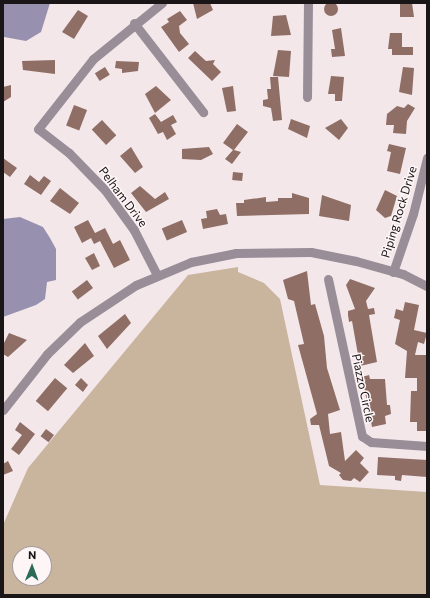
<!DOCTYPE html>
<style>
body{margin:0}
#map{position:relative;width:430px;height:598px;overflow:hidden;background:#f4e7ea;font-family:Commissioner,sans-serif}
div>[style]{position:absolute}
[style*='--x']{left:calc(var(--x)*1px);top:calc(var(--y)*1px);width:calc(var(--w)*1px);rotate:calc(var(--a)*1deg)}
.green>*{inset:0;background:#c9b49e}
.water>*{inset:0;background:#9790ae}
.building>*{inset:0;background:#8f6e65;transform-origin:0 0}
.round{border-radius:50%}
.minor>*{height:9px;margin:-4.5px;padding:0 4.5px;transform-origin:4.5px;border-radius:4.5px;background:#998d98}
span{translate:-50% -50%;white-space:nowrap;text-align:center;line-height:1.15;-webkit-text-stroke:3px #fef5f7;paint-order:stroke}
.street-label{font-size:12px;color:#1a1516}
.frame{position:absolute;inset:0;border:4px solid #1a1516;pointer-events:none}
.north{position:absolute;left:12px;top:546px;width:40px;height:40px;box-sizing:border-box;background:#fef5f7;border:1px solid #a39b9d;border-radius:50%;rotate:1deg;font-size:11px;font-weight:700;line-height:16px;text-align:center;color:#1a1516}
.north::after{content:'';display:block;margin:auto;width:14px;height:18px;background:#2b6b58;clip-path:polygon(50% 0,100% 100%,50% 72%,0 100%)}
</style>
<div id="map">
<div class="green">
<i style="clip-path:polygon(evenodd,238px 267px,238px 272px,264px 283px,280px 299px,320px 485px,427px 492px,427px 595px,3px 595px,3px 525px,28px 468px,188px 275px,238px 267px,20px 554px,44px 554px,44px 578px,20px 578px,20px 554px)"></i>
</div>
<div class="water">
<i style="clip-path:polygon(3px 3px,50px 3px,41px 32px,26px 41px,4px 37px)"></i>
<i style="clip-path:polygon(20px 217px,43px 227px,50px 238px,56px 249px,56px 280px,47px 282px,45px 299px,36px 305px,3px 317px,3px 219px)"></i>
</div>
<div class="building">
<i class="round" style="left:324px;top:2px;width:14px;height:14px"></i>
<i style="clip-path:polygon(193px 3px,210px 3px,213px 10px,197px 19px)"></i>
<i style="clip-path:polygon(400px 3px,412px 3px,414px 17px,400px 17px)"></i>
<i style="clip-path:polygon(78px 10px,88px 16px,74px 39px,62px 32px)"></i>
<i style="clip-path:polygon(180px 11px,187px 20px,179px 26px,180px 33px,189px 44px,179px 52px,161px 27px,169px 22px,167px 19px)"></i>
<i style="clip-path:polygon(286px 15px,291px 35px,271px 36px,273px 16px)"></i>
<i style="clip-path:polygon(341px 28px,345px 56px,332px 57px,331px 49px,335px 49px,332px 30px)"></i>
<i style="clip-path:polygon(390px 33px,402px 33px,402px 47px,413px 47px,413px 55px,392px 55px,392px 49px,388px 49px)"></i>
<i style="clip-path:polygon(278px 50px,291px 51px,289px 77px,273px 76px)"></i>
<i style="clip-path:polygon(195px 51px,206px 61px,215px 60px,213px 64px,221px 72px,212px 81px,188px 58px)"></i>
<i style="clip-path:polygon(55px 60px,55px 74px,23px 70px,22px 61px)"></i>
<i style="clip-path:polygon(116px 61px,139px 62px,138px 71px,122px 73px,122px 69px,115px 68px)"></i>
<i style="left:105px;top:67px;width:9px;height:12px;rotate:58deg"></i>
<i style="clip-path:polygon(403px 67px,414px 68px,412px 95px,399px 92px)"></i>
<i style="clip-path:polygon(331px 76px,344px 77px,342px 101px,335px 101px,335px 94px,328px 94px)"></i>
<i style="clip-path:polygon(270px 77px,278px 77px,282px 120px,273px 121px,271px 108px,263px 106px,263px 100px,268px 99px,267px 89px,271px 89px)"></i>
<i style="clip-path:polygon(11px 85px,11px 97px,3px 102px,3px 87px)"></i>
<i style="clip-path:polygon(156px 86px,171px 100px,155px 113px,145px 94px)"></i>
<i style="clip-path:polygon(233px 86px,236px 111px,227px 112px,222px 88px)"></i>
<i style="clip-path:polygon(408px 104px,415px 108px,407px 121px,406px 134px,393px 133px,394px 125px,386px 125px,387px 114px,397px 106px,404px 108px)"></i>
<i style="left:74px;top:105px;width:14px;height:22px;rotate:21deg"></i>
<i style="clip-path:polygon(155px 114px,161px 122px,173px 115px,177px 122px,171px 125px,176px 134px,167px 140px,163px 132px,158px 134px,149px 118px)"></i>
<i style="clip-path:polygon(291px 119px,310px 126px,307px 138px,288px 129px)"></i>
<i style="clip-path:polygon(341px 119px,348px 128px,339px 140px,325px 128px)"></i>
<i style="left:102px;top:120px;width:21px;height:14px;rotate:47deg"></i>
<i style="clip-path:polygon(237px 124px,248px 132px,234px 150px,241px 152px,232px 164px,225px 159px,233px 150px,223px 143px)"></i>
<i style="clip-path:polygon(389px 144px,406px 148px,400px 174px,387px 171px,391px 152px,387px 151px)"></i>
<i style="clip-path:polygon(131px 147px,143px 167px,135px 173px,120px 156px)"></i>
<i style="clip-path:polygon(209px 147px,213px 154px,201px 160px,182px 159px,182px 149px)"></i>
<i style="clip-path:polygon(3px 158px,17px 168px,10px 177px,3px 172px)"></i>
<i style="left:233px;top:172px;width:10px;height:8px;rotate:6deg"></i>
<i style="clip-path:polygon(30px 175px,39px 182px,44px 176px,51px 181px,41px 195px,24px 184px)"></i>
<i style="clip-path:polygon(140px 186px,155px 199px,165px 192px,169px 199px,146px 212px,131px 193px)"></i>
<i style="clip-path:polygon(60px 188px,79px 203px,70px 214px,50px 201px)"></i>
<i style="clip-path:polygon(385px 190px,397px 196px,391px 216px,385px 218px,376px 210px)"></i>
<i style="clip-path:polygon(292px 193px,309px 198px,309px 214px,237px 216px,236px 203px,244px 203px,244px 200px,266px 197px,266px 202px,278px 201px,278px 198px,292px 198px)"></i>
<i style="clip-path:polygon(322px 195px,351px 205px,349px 221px,319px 216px)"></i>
<i style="clip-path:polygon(217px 209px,220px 215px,226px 214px,228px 224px,203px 229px,201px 219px,207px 218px,206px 211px)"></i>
<i style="clip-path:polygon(88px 220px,95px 233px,105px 228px,113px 244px,120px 240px,130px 260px,114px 268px,100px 241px,94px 244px,91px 238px,82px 243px,74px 227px)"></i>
<i style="left:182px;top:220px;width:13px;height:22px;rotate:67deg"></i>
<i style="clip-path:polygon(94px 253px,100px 266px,92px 270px,85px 258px)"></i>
<i style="clip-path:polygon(307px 271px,311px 305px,315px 304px,324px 336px,327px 368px,340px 410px,328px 414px,330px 434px,341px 432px,345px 461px,356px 450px,364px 458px,360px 463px,369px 472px,360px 482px,354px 478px,351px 481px,343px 480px,339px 475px,341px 473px,329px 466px,319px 425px,311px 425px,310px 419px,317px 414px,298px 345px,304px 344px,294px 301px,288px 299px,283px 280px)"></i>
<i style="clip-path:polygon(350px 279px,375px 288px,366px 301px,368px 309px,374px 308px,375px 314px,369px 315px,377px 362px,360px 366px,352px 321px,349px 322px,348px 315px,348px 311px,355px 309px,346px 285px)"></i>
<i style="left:87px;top:280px;width:10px;height:19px;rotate:53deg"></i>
<i style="clip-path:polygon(405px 302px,419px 305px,414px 330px,427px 333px,424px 344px,418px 342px,415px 355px,427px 355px,427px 431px,417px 431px,417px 422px,410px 422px,411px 391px,417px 391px,417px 378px,405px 378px,407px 351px,395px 344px,400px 320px,394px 318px,396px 309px,403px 311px)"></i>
<i style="clip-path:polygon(125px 314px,131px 323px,107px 349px,98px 336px)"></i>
<i style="clip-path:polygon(9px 333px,27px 340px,8px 357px,3px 354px,3px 345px)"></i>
<i style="clip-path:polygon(85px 343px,94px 356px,73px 373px,64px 365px)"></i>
<i style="clip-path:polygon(369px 375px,370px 379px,385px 379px,387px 405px,390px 405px,391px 414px,385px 416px,386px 424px,372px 427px,362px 377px)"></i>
<i style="left:55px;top:378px;width:16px;height:30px;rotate:40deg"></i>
<i style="clip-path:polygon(81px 378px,88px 385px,83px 392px,75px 385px)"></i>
<i style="clip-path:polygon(20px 422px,35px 434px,19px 455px,11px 449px,22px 435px,15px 430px)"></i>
<i style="left:46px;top:429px;width:10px;height:9px;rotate:37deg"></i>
<i style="clip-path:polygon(378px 457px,427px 460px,427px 477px,402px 475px,401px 481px,395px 480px,395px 476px,377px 475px)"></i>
<i style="clip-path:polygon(8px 461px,13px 471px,3px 475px,3px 464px)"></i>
</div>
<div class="minor">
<i style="--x:134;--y:23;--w:113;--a:52.2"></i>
<i style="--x:307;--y:97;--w:94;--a:-89.4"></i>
<i style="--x:393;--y:272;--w:61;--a:-71"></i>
<i style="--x:413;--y:214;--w:58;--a:-76"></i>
<i style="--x:157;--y:275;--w:51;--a:-117.1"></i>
<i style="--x:134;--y:230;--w:49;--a:-125.9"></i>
<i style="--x:105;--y:190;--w:52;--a:-134.2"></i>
<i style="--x:69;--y:153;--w:39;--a:-142"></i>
<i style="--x:38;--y:129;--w:89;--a:-51.8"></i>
<i style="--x:93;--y:59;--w:89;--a:-39.1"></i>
<i style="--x:328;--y:279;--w:161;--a:77.8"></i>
<i style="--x:362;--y:436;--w:11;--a:34"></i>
<i style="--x:371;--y:442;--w:56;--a:4.1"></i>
<i style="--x:3;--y:410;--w:71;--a:-51.8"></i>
<i style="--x:47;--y:354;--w:46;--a:-44.1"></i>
<i style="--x:80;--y:322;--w:67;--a:-33.5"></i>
<i style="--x:136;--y:285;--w:60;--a:-22.7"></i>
<i style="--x:191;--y:262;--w:46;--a:-11.3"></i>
<i style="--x:236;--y:253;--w:75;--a:-0.8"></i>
<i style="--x:311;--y:252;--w:46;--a:11.3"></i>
<i style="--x:356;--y:261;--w:49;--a:15.5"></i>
<i style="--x:403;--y:274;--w:27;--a:27"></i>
</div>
<div class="street-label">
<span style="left:123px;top:197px;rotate:53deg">Pelham Drive</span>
<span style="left:399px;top:212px;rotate:-73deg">Piping Rock Drive</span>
<span style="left:363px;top:388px;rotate:78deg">Piazzo Circle</span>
</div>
<div class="frame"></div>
<div class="north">N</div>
</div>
